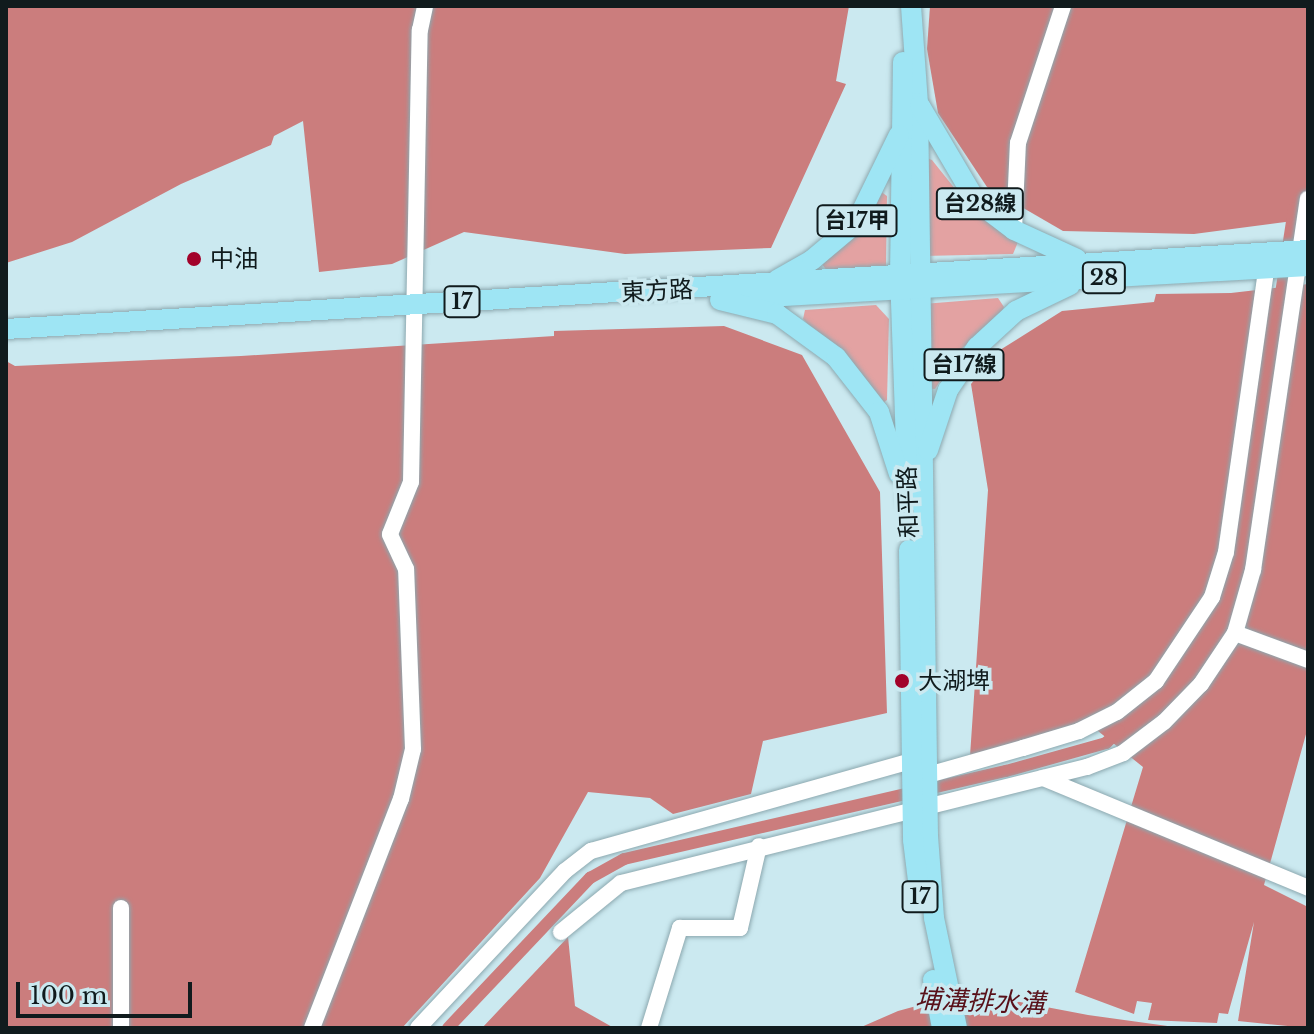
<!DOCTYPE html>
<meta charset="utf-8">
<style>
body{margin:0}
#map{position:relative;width:1314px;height:1034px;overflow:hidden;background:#cbe9f0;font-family:"Libre Baskerville","Noto Sans TC",serif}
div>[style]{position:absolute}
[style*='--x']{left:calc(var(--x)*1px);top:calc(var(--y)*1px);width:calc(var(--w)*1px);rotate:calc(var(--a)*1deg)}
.green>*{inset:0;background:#e3a2a2}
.water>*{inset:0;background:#cb7d7d}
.canal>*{height:12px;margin:-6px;padding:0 6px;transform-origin:6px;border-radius:6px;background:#cb7d7d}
.roads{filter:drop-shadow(0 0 2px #8ca8af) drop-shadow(0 0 2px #8ca8af)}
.minor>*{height:16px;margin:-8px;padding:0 8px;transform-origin:8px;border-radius:8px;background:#fff}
.major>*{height:20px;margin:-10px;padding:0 10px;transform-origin:10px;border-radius:10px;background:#9ee5f4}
.dots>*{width:22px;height:22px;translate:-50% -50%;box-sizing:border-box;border:4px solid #cbe9f0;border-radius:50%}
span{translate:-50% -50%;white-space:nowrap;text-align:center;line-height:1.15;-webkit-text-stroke:7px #cbe9f0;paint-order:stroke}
.shield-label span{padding:2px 6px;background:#cbe9f0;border:2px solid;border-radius:6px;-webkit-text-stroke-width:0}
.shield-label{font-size:22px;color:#101b1d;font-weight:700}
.poi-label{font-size:24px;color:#101b1d}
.left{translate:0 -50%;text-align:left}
.street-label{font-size:24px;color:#101b1d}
.water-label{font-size:26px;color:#581019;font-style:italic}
.frame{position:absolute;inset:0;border:8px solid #101b1d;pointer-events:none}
.scale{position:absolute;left:16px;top:982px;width:176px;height:36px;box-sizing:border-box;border:4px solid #101b1d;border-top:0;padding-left:10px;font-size:24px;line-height:28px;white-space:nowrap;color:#101b1d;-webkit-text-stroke:6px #cbe9f0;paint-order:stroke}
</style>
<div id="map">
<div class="green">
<i style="clip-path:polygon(924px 157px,932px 160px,972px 210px,1018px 242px,1013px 254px,923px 256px)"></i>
<i style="clip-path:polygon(880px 191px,887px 196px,886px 267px,827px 271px,822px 264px)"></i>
<i style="clip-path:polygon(998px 298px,1004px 307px,1001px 314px,959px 351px,935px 389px,925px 388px,923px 304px)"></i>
<i style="clip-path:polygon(876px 305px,889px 319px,887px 400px,882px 404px,803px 319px,805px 310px)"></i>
</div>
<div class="water">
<i style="clip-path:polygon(6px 6px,849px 6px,836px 81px,846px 84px,771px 248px,625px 254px,464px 232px,392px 264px,319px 272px,303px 121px,274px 136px,271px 145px,181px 184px,72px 242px,6px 263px)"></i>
<i style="clip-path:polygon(930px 6px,1308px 6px,1308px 219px,1194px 234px,1063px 231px,987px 187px,938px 113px,927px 49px)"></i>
<i style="clip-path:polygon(1308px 284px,1308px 727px,1264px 885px,1308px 907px,1308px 1028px,1238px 1021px,1254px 922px,1228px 1014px,1219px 1013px,1217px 1023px,1148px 1020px,1152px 1003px,1137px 1001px,1134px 1014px,1075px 992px,1143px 767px,1088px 723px,970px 756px,988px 490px,971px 384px,1000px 350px,1062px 311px,1154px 302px,1156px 294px,1231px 293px)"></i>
<i style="clip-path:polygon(724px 326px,802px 355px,880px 492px,887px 713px,763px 741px,751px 794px,673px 814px,650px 798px,588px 792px,540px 878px,402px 1028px,6px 1028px,6px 361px,15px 366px,241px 356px,554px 336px,554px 331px)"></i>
<i style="clip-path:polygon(568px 937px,575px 1006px,614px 1028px,482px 1028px)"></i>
<i style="clip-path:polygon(968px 992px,1088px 1015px,1182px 1028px,859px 1028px,898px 1011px)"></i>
</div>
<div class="canal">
<i style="--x:1280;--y:300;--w:93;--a:-81.3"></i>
<i style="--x:448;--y:1028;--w:207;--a:-46.6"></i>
<i style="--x:590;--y:878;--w:39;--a:-29"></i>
<i style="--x:624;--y:859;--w:392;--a:-13"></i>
<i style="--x:1006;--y:771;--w:104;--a:-15.6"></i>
<i style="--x:1106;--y:743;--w:18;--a:-43"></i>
</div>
<div class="roads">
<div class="minor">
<i style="--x:1014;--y:230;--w:87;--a:-87.4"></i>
<i style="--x:1018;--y:143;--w:144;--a:-71.8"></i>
<i style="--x:1235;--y:633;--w:78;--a:20.3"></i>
<i style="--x:1043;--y:778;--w:287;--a:22.5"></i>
<i style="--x:561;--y:932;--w:77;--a:-39.2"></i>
<i style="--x:621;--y:883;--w:480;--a:-14"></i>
<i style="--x:1087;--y:767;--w:39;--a:-21"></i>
<i style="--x:1123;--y:753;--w:51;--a:-37.1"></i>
<i style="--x:1164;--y:722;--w:53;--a:-45.8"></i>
<i style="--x:1201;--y:684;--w:61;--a:-56.3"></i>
<i style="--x:1235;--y:633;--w:66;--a:-74.1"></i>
<i style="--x:1253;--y:570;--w:375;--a:-81.6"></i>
<i style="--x:121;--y:1028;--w:120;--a:-90"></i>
<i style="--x:312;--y:1028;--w:246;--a:-68.8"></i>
<i style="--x:401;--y:799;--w:51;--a:-76.5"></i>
<i style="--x:413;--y:749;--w:180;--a:-92.2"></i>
<i style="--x:406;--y:569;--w:38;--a:-115"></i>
<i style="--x:390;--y:534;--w:56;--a:-68"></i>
<i style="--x:411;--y:482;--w:452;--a:-88.9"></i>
<i style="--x:420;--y:30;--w:25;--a:-78"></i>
<i style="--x:418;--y:1028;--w:215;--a:-46.9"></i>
<i style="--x:565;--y:871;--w:33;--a:-38"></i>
<i style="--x:591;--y:851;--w:332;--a:-15.7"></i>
<i style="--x:911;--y:761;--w:22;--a:39"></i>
<i style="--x:928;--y:775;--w:99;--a:-15.9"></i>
<i style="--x:1023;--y:748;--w:59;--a:-16.9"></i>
<i style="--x:1079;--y:731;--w:42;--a:-26.6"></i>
<i style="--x:1117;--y:712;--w:50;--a:-38.5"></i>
<i style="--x:1156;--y:681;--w:101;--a:-56.3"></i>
<i style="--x:1212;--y:597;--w:47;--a:-72.7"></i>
<i style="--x:1226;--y:552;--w:298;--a:-81.9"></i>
<i style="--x:649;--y:1028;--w:105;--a:-72.8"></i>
<i style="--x:680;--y:928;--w:60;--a:0"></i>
<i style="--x:740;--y:928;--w:84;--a:-77"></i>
</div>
<div class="major">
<i style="--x:911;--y:6;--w:97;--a:85.9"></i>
<i style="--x:918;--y:103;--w:733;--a:89.22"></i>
<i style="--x:928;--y:836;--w:82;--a:85.8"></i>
<i style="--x:934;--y:918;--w:112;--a:78.2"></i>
<i style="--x:903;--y:62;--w:211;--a:90.8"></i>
<i style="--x:900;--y:273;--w:229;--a:88"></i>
<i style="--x:920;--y:106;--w:110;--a:59.5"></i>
<i style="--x:976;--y:201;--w:48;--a:37.3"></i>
<i style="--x:1014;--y:230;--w:69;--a:24.7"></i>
<i style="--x:777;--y:280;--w:40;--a:-29.7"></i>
<i style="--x:812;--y:260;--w:57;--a:-40.1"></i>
<i style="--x:856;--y:223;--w:98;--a:-64"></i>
<i style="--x:749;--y:298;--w:560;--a:-3.28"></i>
<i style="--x:720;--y:300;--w:59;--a:13.8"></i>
<i style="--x:777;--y:314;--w:73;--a:36.1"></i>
<i style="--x:836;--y:357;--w:70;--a:52"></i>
<i style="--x:879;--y:412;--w:65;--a:72.1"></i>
<i style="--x:6;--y:329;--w:1304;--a:-3.47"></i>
<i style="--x:928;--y:450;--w:63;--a:-71.6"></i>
<i style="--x:948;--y:390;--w:52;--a:-56"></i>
<i style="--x:977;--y:347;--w:53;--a:-42.7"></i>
<i style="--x:1016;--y:311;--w:60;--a:-25.7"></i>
<i style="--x:909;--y:550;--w:290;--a:89.2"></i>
<i style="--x:913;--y:840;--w:49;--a:83"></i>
<i style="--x:933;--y:980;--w:49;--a:79.4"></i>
</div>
</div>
<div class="dots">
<i style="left:194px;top:259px;background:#a2022a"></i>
<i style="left:902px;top:681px;background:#a2022a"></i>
</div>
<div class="shield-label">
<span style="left:980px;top:204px">台28線</span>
<span style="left:857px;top:221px">台17甲</span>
<span style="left:1104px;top:278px">28</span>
<span style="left:462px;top:302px">17</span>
<span style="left:964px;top:365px">台17線</span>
<span style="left:920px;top:897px">17</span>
</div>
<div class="poi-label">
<span class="left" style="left:210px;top:259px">中油</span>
<span class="left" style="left:918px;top:681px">大湖埤</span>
</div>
<div class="street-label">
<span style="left:657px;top:291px;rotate:-3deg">東方路</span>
<span style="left:908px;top:502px;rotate:-92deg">和平路</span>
</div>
<div class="water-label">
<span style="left:980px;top:1002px;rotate:2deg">埔溝排水溝</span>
</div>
<div class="frame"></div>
<div class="scale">100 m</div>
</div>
